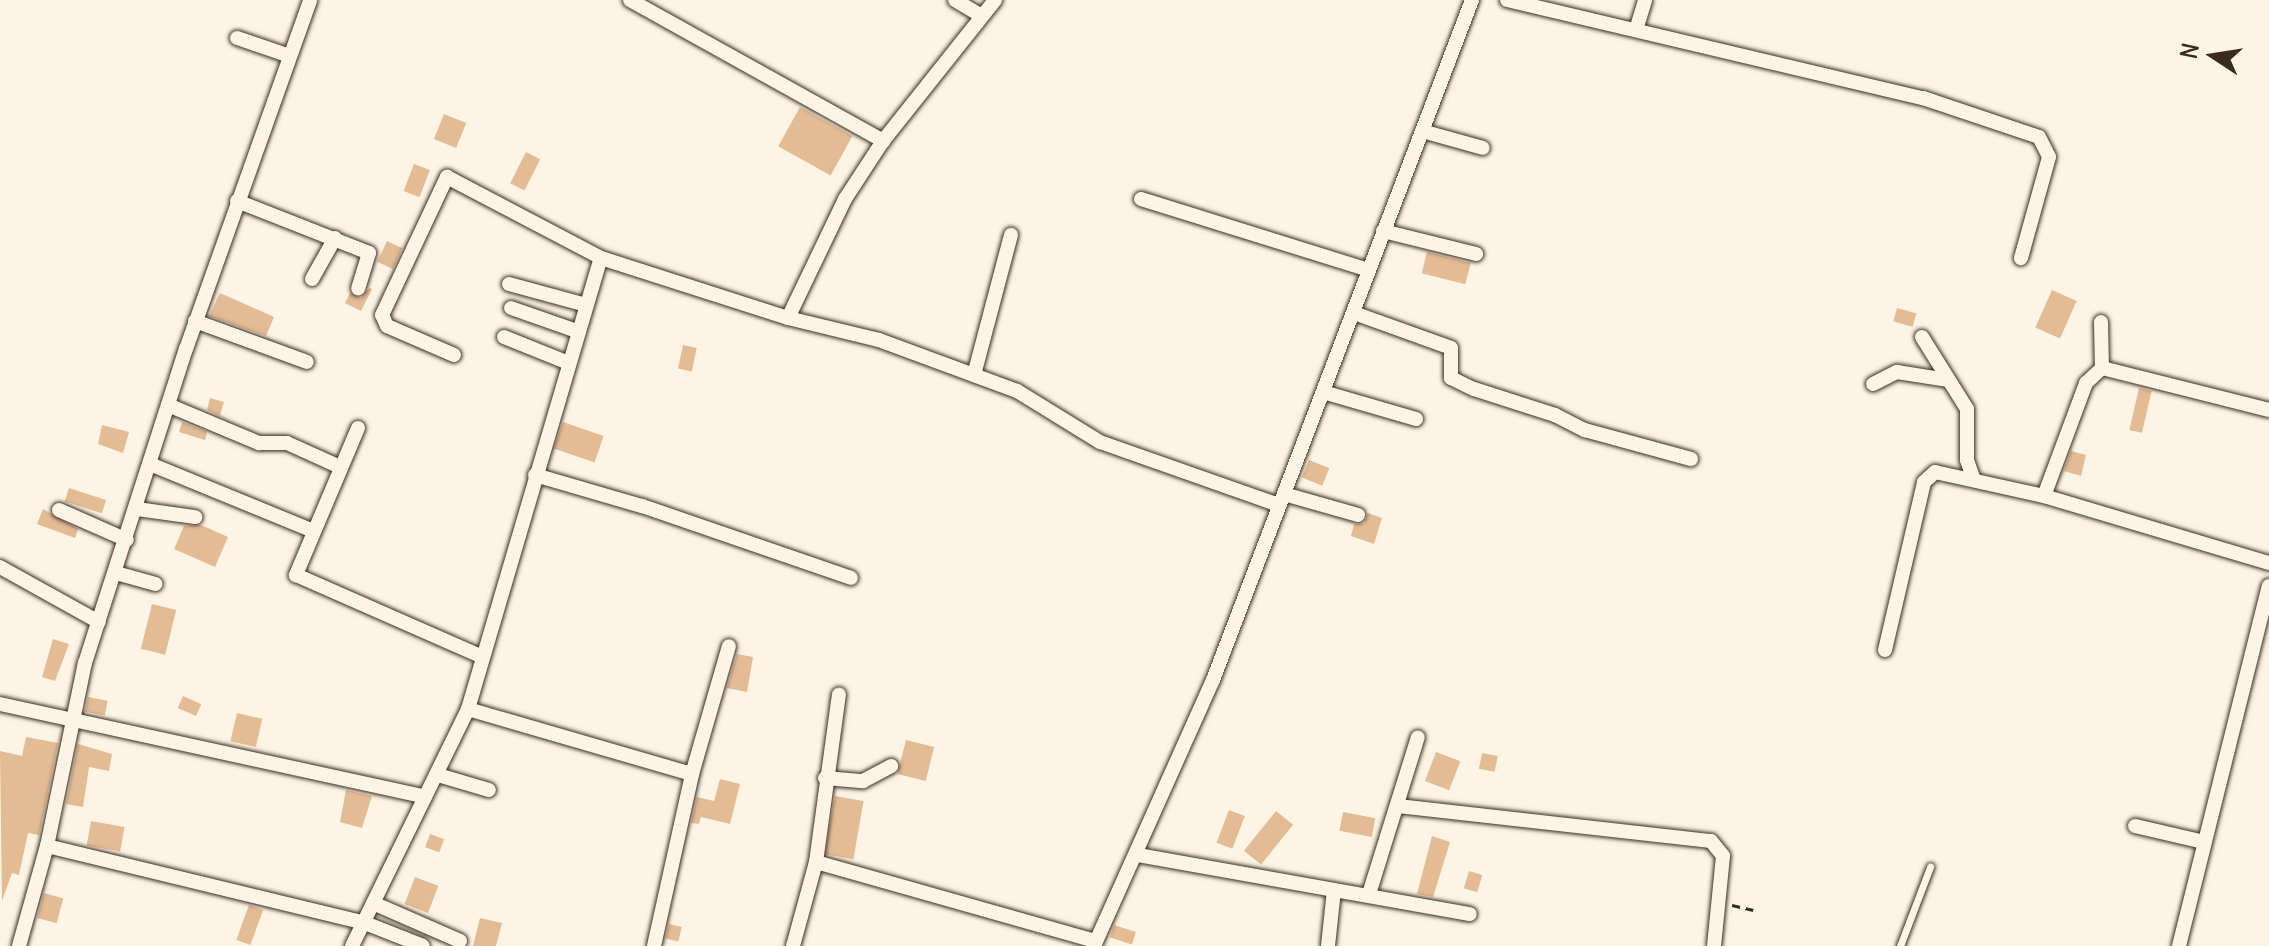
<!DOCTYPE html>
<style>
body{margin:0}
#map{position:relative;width:2269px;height:946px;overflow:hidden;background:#fcf5e5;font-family:Delius,sans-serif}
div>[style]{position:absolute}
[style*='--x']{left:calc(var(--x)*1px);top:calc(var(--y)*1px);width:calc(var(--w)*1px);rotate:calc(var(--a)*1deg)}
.building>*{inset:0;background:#e4bc94;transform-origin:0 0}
.path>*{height:3px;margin-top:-1.5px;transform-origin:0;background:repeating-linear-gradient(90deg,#3b2a1e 0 8px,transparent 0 14px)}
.roads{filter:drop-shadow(0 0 2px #3b2a1e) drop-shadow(0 0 2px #3b2a1e)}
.lane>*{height:7px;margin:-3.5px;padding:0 3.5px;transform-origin:3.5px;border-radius:3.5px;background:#fcf5e5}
.street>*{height:14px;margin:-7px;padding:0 7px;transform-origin:7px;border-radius:7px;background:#fcf5e5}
span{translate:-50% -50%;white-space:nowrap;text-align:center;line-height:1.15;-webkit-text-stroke:7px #fcf5e5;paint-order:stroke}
.north{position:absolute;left:2173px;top:16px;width:80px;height:80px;-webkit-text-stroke:6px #fcf5e5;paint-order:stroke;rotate:282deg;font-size:22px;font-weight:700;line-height:32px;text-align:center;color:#3b2a1e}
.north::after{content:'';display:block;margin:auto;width:28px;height:36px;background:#3b2a1e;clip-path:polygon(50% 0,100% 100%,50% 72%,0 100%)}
</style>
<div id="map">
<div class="building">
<i style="left:800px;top:107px;width:60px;height:45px;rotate:29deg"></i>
<i style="left:444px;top:114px;width:24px;height:27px;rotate:22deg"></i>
<i style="left:526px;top:152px;width:16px;height:35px;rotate:27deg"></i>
<i style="left:414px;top:164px;width:17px;height:29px;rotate:21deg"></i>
<i style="left:387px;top:241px;width:17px;height:23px;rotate:25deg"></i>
<i style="left:1427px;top:252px;width:45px;height:22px;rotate:14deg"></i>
<i style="clip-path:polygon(369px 288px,372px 289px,361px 311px,345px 303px,350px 293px,361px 298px)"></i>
<i style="left:2052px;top:290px;width:27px;height:41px;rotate:24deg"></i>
<i style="clip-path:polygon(220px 293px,274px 317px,266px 336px,209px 316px)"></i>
<i style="left:1897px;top:308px;width:20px;height:14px;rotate:15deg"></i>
<i style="left:683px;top:345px;width:14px;height:24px;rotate:12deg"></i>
<i style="left:2139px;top:388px;width:13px;height:43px;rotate:13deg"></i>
<i style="clip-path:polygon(210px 398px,224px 402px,220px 415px,230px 420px,207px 410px)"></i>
<i style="clip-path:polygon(182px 422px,207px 432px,205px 440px,179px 432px)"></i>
<i style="left:563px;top:422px;width:43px;height:28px;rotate:19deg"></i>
<i style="clip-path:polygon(102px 425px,129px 432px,123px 453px,98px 444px)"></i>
<i style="clip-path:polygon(2071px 451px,2086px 455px,2081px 476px,2064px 471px)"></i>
<i style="left:1309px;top:460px;width:22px;height:19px;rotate:22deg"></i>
<i style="left:69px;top:488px;width:39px;height:14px;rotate:18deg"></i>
<i style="clip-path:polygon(43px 509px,78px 529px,75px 538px,37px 524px)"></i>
<i style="clip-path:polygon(1368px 513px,1382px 518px,1374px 544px,1351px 536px,1354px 524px,1364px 523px)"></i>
<i style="clip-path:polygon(201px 525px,228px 537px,215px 567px,174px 549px,184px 526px)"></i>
<i style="left:152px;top:604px;width:25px;height:46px;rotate:14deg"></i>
<i style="clip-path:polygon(53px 639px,69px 644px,55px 681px,42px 677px)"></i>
<i style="clip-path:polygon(737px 654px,753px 657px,747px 692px,727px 688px)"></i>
<i style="left:183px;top:696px;width:20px;height:13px;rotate:24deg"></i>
<i style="left:88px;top:697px;width:20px;height:15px;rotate:11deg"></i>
<i style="left:237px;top:713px;width:26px;height:29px;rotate:13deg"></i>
<i style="clip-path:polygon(26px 737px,58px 743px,39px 835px,28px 833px,19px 875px,12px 873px,2px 901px,0 751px,22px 756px)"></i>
<i style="left:906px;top:740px;width:29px;height:35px;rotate:14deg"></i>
<i style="clip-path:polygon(78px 744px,112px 754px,109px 771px,89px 767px,83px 807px,66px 804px)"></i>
<i style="left:1436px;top:752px;width:26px;height:31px;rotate:21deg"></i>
<i style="left:1482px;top:753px;width:16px;height:16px;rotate:11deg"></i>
<i style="clip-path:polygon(720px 779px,740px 784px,730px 824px,701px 817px,699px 824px,691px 823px,697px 797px,714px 801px)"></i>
<i style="clip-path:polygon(346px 790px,372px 796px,362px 828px,340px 822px)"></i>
<i style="left:835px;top:796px;width:29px;height:59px;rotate:10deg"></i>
<i style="left:1229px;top:810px;width:17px;height:35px;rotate:21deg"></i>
<i style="left:1276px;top:811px;width:22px;height:51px;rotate:39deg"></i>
<i style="left:1343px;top:812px;width:33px;height:19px;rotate:11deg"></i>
<i style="left:91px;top:821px;width:34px;height:25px;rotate:10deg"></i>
<i style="left:430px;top:834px;width:15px;height:14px;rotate:20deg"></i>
<i style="clip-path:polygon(1432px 836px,1450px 842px,1433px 897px,1417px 894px)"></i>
<i style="left:1469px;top:871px;width:14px;height:18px;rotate:17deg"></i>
<i style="left:415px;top:877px;width:25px;height:29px;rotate:21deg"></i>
<i style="left:44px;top:893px;width:20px;height:26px;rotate:15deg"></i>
<i style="left:249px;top:905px;width:15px;height:37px;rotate:20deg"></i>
<i style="clip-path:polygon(480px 918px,502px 923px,496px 946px,473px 946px)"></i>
<i style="left:669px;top:924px;width:13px;height:15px;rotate:13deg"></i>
<i style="left:1114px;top:925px;width:23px;height:13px;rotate:18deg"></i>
</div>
<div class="path">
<i style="--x:1732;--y:905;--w:22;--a:13"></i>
</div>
<div class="roads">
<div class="lane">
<i style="--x:1900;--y:946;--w:85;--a:-69.2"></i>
</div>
<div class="street">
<i style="--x:630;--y:0;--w:290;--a:29.1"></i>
<i style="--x:955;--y:0;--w:31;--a:31"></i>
<i style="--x:1507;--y:0;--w:427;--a:13.3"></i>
<i style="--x:1923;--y:98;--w:122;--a:18.6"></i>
<i style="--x:2039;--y:137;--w:22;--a:63"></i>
<i style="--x:2049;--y:157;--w:105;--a:105.5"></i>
<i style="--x:1636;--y:30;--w:31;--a:-73"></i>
<i style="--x:237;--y:38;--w:53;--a:18.8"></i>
<i style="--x:1422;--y:131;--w:63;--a:15.6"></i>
<i style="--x:1141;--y:199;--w:239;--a:17.3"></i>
<i style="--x:237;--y:201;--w:142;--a:21.5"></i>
<i style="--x:369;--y:253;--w:37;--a:107"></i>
<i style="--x:1383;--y:231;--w:96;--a:13.9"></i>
<i style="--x:312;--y:279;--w:47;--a:-60.7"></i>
<i style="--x:509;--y:284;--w:80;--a:15.3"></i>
<i style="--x:511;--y:308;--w:70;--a:19.2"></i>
<i style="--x:1354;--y:313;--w:103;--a:19.8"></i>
<i style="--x:1451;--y:348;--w:30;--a:90"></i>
<i style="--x:1451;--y:378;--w:25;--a:26"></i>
<i style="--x:1474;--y:389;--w:85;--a:17.8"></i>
<i style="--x:1555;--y:415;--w:34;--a:27"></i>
<i style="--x:1585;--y:430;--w:110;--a:15.3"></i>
<i style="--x:788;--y:318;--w:132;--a:-64.4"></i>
<i style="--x:845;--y:199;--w:69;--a:-56.8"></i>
<i style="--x:883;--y:141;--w:180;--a:-51.5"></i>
<i style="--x:195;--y:321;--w:119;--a:20.1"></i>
<i style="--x:2101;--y:322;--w:46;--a:88.8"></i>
<i style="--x:504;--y:337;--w:67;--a:22"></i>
<i style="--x:1922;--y:337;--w:85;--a:58"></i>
<i style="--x:1967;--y:409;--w:51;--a:90"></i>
<i style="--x:1967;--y:460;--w:21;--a:71"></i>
<i style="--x:454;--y:355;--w:73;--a:-156.6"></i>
<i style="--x:387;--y:326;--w:12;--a:-114"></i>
<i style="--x:382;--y:315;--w:153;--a:-64.8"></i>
<i style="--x:447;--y:177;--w:174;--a:27.7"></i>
<i style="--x:601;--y:258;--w:196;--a:17.8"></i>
<i style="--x:788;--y:318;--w:94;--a:13.6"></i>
<i style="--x:879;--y:340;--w:147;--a:20.3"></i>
<i style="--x:1017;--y:391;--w:97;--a:31.6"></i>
<i style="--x:1100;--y:442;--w:190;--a:19.4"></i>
<i style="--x:974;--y:375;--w:145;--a:-75.2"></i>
<i style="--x:1873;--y:384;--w:27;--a:-27"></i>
<i style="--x:1897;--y:372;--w:52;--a:8.9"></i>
<i style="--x:1323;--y:392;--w:97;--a:16.2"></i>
<i style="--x:168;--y:405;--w:99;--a:22.7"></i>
<i style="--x:259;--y:443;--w:28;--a:0"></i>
<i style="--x:287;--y:443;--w:58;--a:24.4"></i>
<i style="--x:358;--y:428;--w:160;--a:112.9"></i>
<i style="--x:296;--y:575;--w:204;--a:23.7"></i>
<i style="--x:150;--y:464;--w:176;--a:22.3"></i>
<i style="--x:535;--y:475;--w:111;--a:16.2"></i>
<i style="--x:642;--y:506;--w:221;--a:19"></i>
<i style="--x:1284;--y:494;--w:77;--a:15.8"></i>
<i style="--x:2044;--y:496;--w:121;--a:-69.6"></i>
<i style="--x:2086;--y:383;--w:22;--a:-43"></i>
<i style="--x:2102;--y:368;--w:172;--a:14.1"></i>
<i style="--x:137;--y:509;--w:59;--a:7.9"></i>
<i style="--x:59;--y:510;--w:74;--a:23.8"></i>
<i style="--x:0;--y:567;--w:113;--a:29.1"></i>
<i style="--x:116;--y:573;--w:41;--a:15.4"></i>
<i style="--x:1885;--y:650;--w:172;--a:-76.9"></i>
<i style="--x:1924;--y:482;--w:15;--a:-42"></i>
<i style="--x:1935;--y:472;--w:112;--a:12.4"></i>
<i style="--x:2044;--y:496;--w:235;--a:16.6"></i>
<i style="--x:0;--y:704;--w:435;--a:12.3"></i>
<i style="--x:468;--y:709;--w:233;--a:16.2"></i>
<i style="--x:438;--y:775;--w:53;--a:16.4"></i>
<i style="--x:825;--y:778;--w:38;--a:5"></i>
<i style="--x:863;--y:781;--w:32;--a:-28"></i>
<i style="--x:1398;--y:806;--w:315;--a:6.4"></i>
<i style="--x:1711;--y:841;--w:19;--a:51"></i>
<i style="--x:1723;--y:856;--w:90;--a:95.7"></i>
<i style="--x:2135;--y:826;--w:71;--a:13.1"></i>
<i style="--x:47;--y:846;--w:327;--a:13.6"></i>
<i style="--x:365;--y:923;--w:62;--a:21.6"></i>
<i style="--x:1138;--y:855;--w:337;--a:10.1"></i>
<i style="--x:816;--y:862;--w:291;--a:15.8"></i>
<i style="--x:1369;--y:894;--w:164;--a:-72.7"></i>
<i style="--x:373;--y:903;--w:95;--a:23.6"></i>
<i style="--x:19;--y:946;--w:104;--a:-74.4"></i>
<i style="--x:47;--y:846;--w:187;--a:-78.3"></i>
<i style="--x:85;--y:663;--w:330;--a:-72.2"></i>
<i style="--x:186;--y:349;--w:370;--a:-70.4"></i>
<i style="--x:352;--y:946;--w:264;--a:-63.9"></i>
<i style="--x:468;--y:709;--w:470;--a:-73.6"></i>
<i style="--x:654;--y:946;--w:176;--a:-77.5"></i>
<i style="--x:692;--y:774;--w:133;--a:-73.9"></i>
<i style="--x:793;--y:946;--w:87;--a:-74.7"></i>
<i style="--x:816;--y:862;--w:169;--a:-82.2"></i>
<i style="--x:1094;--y:946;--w:291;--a:-65.9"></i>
<i style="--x:1213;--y:680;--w:728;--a:-69.15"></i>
<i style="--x:1328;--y:946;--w:56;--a:-83.9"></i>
<i style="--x:2179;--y:946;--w:371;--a:-76"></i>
</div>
</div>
<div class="north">N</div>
</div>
